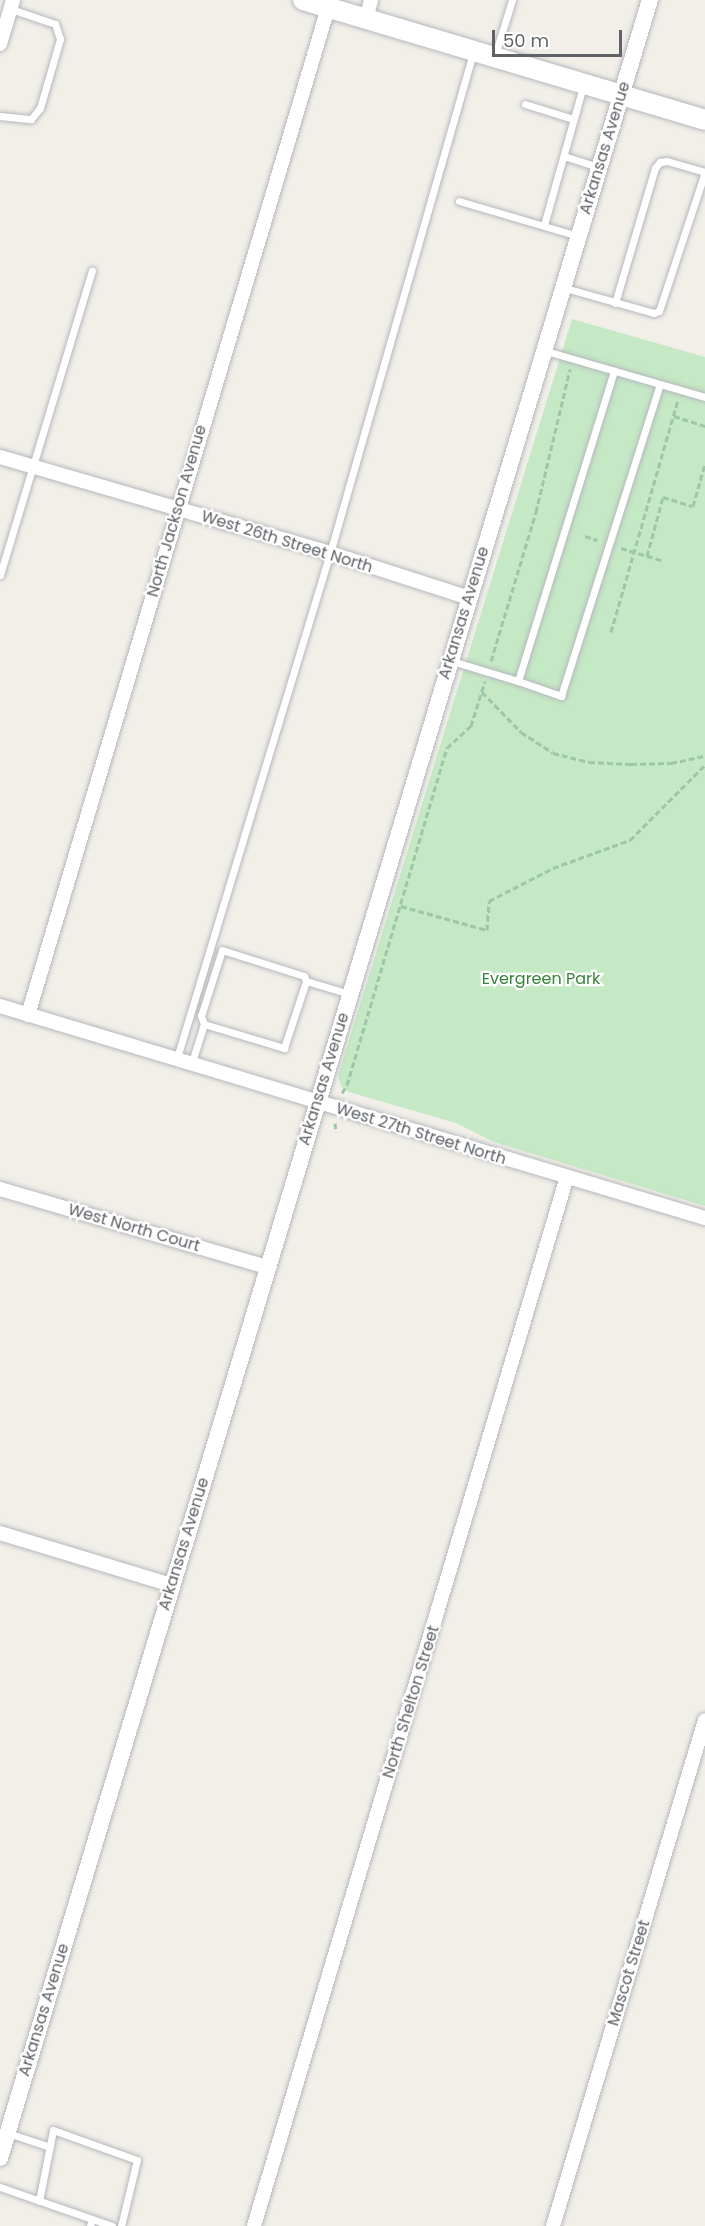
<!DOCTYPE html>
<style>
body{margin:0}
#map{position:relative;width:705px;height:2226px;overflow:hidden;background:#f1efe8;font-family:Poppins,sans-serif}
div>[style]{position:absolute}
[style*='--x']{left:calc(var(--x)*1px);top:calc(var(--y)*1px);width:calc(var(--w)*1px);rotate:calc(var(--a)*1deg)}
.green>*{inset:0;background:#c5e8c5}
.path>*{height:3px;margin-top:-1.5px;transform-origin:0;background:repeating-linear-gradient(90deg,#9cc7a9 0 6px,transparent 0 9px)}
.roads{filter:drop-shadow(0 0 2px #b5b8bc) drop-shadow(0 0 2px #b5b8bc)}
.service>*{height:7px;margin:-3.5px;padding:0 3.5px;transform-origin:3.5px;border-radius:3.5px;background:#fff}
.minor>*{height:14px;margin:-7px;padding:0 7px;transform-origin:7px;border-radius:7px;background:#fff}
.tertiary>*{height:16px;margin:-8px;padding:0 8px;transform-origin:8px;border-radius:8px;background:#fff}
.secondary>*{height:20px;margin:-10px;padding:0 10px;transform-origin:10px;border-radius:10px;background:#fff}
span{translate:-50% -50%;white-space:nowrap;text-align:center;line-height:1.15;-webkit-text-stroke:4.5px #fff;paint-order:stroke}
.street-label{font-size:16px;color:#5f6368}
.park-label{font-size:16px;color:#348238}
.scale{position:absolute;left:492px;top:30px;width:130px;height:27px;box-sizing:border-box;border:3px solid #5f6368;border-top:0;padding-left:8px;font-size:18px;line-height:21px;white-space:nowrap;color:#5f6368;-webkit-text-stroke:4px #fff;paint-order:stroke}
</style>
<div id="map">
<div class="green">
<i style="clip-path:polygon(572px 319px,705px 357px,705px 1206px,494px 1142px,456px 1123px,349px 1092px,341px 1086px,338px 1076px)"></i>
</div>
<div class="path">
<i style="--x:674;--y:416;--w:33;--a:18"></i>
<i style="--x:585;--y:536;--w:13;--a:18"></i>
<i style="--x:621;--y:548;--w:42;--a:16.7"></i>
<i style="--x:647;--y:556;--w:61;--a:-74.8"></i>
<i style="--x:663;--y:497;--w:31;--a:17"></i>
<i style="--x:693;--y:506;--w:44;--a:-74.1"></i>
<i style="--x:611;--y:632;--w:241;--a:-73.9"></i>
<i style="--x:491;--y:661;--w:156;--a:-73.2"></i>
<i style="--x:536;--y:512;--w:147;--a:-76.6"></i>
<i style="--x:482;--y:692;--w:56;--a:45.7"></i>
<i style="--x:521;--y:732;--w:38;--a:33"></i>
<i style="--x:553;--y:753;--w:37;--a:14"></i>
<i style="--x:589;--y:762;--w:42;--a:2.7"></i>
<i style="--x:631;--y:764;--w:40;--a:-1.4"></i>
<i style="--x:671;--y:763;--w:35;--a:-12"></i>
<i style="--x:401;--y:906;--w:89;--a:15.6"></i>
<i style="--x:487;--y:930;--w:29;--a:-86"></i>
<i style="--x:489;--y:901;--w:72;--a:-27.3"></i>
<i style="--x:553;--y:868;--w:82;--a:-20"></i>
<i style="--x:630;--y:840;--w:106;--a:-45"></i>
<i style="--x:342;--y:1093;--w:9;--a:-58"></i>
<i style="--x:347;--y:1085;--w:352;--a:-73.5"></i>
<i style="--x:447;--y:748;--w:33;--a:-43"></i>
<i style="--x:471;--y:726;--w:47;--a:-72.7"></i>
<i style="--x:335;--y:1123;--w:9;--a:84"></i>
</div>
<div class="roads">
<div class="service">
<i style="--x:495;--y:55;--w:58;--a:-72.8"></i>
<i style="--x:525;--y:104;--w:50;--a:17.4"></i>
<i style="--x:0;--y:116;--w:31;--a:6"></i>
<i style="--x:31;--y:119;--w:14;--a:-51"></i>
<i style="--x:40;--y:108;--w:72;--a:-73.8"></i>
<i style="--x:60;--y:39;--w:16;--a:-108"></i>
<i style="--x:55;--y:24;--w:46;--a:-161.2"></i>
<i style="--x:564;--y:156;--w:36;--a:18"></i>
<i style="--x:459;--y:201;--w:124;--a:16.4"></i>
<i style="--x:544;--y:225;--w:144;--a:-74.3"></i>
<i style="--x:565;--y:288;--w:92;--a:15.7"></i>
<i style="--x:654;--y:313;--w:5;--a:-22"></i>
<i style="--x:659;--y:311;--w:146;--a:-71.7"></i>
<i style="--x:615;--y:303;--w:141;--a:-73.5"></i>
<i style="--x:655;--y:168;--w:8;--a:-50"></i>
<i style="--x:660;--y:162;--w:7;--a:-8"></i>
<i style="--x:667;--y:161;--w:40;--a:16"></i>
<i style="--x:546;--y:351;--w:166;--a:16.1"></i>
<i style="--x:0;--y:575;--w:318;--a:-73.2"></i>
<i style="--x:452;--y:661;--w:69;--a:16.9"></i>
<i style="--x:518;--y:681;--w:325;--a:-72.8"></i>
<i style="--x:518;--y:681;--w:46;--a:19.2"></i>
<i style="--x:561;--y:696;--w:327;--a:-72.4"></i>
<i style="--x:204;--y:1024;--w:9;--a:-111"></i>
<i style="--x:201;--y:1016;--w:69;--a:-72.3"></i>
<i style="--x:222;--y:950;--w:86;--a:17.6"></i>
<i style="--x:304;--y:976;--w:5;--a:68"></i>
<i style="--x:176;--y:1061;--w:531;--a:-73.14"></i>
<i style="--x:330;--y:553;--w:520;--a:-74.04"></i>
<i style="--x:191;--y:1065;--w:43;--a:-72.4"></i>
<i style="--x:204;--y:1024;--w:84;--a:16.7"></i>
<i style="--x:284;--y:1048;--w:71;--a:-71.8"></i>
<i style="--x:306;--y:981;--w:46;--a:16.5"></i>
<i style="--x:8;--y:2133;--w:44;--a:18.4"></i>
<i style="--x:0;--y:2187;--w:97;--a:19.2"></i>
<i style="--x:92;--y:2219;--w:7;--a:106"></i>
<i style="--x:39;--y:2201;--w:72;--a:-78.8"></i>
<i style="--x:53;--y:2130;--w:89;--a:19.7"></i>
<i style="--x:137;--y:2160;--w:68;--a:103.6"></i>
<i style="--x:92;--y:2219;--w:21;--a:19"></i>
</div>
<div class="minor">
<i style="--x:366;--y:19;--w:20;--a:-75"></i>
<i style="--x:0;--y:44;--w:46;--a:-73.5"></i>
<i style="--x:0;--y:457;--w:344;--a:16.2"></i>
<i style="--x:330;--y:553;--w:146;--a:17.9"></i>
<i style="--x:0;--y:1006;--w:736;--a:16.74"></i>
<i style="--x:28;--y:1015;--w:1051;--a:-73.41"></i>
<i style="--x:0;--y:1189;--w:278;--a:16.3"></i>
<i style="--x:0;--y:1533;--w:179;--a:16.9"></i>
<i style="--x:254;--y:2226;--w:1095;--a:-73.39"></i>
<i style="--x:553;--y:2226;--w:528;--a:-73.28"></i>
</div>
<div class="tertiary">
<i style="--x:0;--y:2158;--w:2254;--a:-73.24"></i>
</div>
<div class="secondary">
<i style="--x:303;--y:0;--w:420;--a:16.6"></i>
</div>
</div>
<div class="street-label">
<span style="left:605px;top:148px;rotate:-73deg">Arkansas Avenue</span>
<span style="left:177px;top:511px;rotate:-74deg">North Jackson Avenue</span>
<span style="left:287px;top:542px;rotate:17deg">West 26th Street North</span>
<span style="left:464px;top:613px;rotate:-73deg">Arkansas Avenue</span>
<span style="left:324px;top:1079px;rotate:-73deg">Arkansas Avenue</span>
<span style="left:421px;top:1134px;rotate:17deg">West 27th Street North</span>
<span style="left:134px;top:1228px;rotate:16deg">West North Court</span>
<span style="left:184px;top:1544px;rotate:-73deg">Arkansas Avenue</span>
<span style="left:411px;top:1702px;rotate:-73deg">North Shelton Street</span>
<span style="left:629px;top:1973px;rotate:-73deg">Mascot Street</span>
<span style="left:44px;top:2010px;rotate:-73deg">Arkansas Avenue</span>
</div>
<div class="park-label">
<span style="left:541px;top:979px">Evergreen Park</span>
</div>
<div class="scale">50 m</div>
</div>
